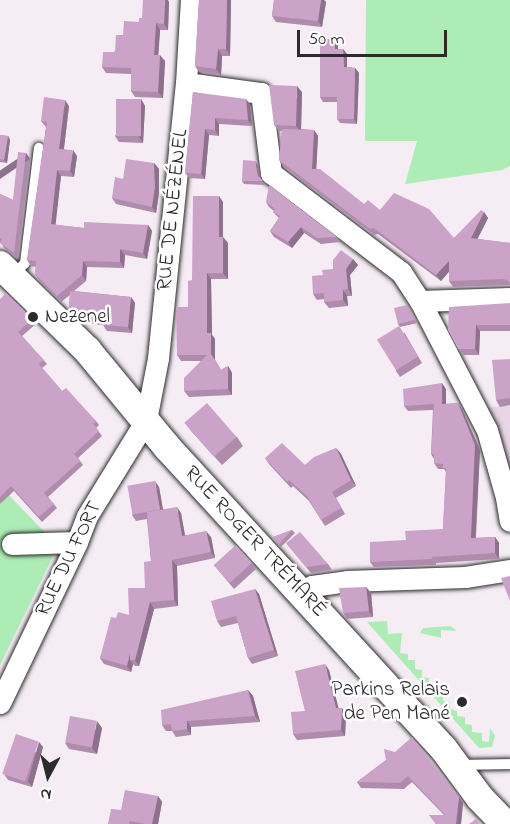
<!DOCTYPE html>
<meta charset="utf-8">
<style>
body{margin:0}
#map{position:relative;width:510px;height:824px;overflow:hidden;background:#f5ecf4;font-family:"Indie Flower",sans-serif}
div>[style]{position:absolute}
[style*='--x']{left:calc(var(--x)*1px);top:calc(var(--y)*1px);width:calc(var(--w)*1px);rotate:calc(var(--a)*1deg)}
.built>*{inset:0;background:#e8d6e7}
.green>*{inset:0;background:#adedb5}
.roads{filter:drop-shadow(0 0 2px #2b2b2b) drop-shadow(0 0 2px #2b2b2b)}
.lane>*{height:10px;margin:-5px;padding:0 5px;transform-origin:5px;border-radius:5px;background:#fff}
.street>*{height:21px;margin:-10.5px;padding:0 10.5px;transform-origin:10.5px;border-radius:10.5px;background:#fff}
.secondary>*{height:28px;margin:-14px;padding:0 14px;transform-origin:14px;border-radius:14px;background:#fff}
.wall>*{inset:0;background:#af8bac}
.shaded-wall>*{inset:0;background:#8e718c;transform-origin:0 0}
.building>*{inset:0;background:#cba2c8;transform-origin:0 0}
.dots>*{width:16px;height:16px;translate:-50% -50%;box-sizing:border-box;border:3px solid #fff;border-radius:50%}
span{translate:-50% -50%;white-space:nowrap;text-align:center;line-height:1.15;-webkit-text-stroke:5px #fff;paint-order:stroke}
.street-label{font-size:21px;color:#2b2b2b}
.poi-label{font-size:21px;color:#2b2b2b}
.left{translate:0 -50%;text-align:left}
.right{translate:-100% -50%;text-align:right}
.north{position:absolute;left:18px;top:746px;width:60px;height:60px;-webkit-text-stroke:4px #fff;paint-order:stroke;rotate:187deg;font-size:16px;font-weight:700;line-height:24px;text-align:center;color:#2b2b2b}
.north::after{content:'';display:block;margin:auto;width:21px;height:27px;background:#2b2b2b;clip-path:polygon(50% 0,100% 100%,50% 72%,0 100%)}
.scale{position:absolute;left:297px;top:30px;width:150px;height:27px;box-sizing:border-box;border:3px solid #2b2b2b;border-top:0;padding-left:8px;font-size:18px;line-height:21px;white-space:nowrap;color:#2b2b2b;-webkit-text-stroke:4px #fff;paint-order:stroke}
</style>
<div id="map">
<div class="built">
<i style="clip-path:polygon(510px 405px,510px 513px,483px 408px)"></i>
</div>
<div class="green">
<i style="clip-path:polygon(366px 0,510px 0,510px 166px,502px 170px,405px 184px,417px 141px,365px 141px)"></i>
<i style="clip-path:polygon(0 486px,58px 546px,0 665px)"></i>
<i style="clip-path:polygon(387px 621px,388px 634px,402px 633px,400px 653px,408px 654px,408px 660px,415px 660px,415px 669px,422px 670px,422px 677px,429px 678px,429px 685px,436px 686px,435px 693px,443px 694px,443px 701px,450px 702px,450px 709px,457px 711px,457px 716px,465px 717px,465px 724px,472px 725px,472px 732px,482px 733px,482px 741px,489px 742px,490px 728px,495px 736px,492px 747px,479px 748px,367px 622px)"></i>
<i style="clip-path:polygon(450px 626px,457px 631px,441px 630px,441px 638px,420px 633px,423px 628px)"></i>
</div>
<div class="roads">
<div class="lane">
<i style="--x:12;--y:276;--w:18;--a:-45"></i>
<i style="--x:25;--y:263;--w:116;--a:-83.1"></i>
<i style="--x:459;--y:765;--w:51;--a:-1.1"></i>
</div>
<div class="street">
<i style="--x:186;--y:83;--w:76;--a:7.6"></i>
<i style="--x:261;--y:93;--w:81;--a:82.9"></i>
<i style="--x:271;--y:173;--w:163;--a:37.3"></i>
<i style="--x:401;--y:272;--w:35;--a:57"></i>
<i style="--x:420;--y:301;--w:145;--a:62.6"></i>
<i style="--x:487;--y:430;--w:70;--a:74.2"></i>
<i style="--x:506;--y:497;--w:24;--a:81"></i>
<i style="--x:420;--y:301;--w:90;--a:-1.9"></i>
<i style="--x:12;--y:544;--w:65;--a:-1.8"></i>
<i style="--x:300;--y:592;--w:13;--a:-27"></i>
<i style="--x:312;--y:586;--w:35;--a:-8"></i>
<i style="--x:347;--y:581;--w:118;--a:-1.9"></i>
<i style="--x:465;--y:577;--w:46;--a:-8.8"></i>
<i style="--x:0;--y:703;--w:178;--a:-64.4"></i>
<i style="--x:77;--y:542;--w:28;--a:-69"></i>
<i style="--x:87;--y:516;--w:113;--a:-58.4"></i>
<i style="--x:146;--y:420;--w:63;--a:-79"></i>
<i style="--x:158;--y:358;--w:276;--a:-84.2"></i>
<i style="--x:186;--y:83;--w:83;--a:-86.6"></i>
</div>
<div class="secondary">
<i style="--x:0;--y:265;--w:122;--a:44.3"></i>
<i style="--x:87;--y:350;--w:126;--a:50.5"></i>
<i style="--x:167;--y:447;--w:408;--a:47.5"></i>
<i style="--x:443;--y:748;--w:62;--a:53.5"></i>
<i style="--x:480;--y:798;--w:36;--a:46"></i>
</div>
</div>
<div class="wall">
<i style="clip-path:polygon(199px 0,231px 0,230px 56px,222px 56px,221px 75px,199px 72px,195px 66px)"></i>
<i style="clip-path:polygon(274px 0,324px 0,326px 2px,322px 27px,276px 22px,272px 16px)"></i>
<i style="clip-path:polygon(169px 2px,168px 30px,160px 30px,158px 55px,165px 61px,163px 98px,135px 97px,131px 91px,131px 74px,106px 73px,102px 67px,142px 18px)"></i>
<i style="clip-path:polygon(338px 43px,338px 49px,343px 49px,347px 54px,347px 67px,355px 68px,359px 73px,357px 124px,340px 123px,337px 119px,337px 102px,323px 102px,320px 97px)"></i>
<i style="clip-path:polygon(193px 92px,250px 104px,252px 126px,219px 124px,219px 136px,209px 135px,205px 179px,189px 178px,185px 173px)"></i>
<i style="clip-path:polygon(302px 92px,301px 129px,314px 130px,318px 136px,316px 169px,364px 204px,454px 238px,484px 212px,488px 218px,477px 239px,510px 243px,510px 285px,453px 287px,449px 281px,449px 271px,441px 281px,378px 234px,374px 235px,283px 166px,279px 160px,282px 131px,279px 131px,274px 125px)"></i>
<i style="clip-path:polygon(141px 99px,145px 106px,143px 143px,119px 142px,115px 136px)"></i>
<i style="clip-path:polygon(69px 106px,64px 149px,77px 156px,74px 177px,61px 176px,55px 225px,84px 228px,148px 225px,152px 231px,147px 259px,125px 255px,124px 268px,87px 267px,86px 281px,74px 291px,131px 297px,135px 303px,132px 333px,107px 331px,103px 325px,83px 323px,73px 313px,69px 307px,70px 295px,61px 302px,39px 280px,35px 274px,36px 267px,31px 266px,27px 260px,46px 127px,41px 121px)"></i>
<i style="clip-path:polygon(0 135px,8px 136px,10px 140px,7px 163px,0 162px)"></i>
<i style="clip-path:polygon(26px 153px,30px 159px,18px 259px,5px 249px,0 242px,0 194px,13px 200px)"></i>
<i style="clip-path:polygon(154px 163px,159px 169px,159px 193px,156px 213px,116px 204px,112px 198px,123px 179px)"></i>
<i style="clip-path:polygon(257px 164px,260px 178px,265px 185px,244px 184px,242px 181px)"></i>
<i style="clip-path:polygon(223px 202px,223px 237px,228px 243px,228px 279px,211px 279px,212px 335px,215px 339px,215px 360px,221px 370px,228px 366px,232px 373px,232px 395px,189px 397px,184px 391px,201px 361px,181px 361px,177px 355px,188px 307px,192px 280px)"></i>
<i style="clip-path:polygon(266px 202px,337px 237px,340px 242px,321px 244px,304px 233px,292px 248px,274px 237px,270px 231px,279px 218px,273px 212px,274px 211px,269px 207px)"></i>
<i style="clip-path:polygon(353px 259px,358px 265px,350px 275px,352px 296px,347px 296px,348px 306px,329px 308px,324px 302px,324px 299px,317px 300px,313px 294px,323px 275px)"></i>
<i style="clip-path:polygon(0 299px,33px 319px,36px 324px,22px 336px,47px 364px,42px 368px,62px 391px,96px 421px,99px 425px,96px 428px,102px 436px,78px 458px,83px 465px,48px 497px,57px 508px,42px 522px,14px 491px,0 504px)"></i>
<i style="clip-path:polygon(510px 303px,510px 331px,480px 331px,479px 355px,463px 355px,448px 330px)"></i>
<i style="clip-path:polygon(407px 305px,417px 323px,400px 327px,398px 324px)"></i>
<i style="clip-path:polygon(404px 332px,422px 363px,400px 377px,396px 371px)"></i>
<i style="clip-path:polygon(510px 359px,510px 405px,500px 407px,496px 400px)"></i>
<i style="clip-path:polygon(446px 389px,446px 404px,458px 403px,462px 409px,480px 450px,476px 538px,495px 537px,499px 543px,499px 559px,436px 563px,436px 565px,374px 567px,370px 562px,406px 540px,443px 529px,446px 472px,444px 469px,438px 469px,434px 463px,434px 459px,431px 454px,433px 410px,408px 411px,404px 406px)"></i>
<i style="clip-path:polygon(185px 423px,237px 437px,243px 446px,222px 465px,191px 431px)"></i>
<i style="clip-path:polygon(336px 448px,341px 454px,356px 486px,336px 498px,345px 514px,325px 526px,309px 501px,293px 486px,291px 488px,269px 464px,265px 458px,305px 465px)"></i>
<i style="clip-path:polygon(159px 487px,163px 509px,181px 513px,185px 535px,211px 537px,215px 558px,177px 566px,178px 606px,154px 609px,139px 666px,135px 666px,133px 664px,131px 672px,104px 664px,100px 658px,116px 618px,129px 615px,145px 588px,151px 561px,147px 519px,136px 521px,132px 515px)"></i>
<i style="clip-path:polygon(292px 530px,295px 533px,281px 547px,273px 537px)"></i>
<i style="clip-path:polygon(286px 543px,328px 564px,332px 570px,311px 573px)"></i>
<i style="clip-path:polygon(252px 563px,256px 569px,234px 589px,214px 565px)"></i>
<i style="clip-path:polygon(366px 587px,371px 593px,373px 617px,347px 619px,343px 613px)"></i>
<i style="clip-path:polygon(255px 589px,259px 594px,278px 656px,252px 664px,248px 658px,238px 623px,221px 627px,217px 621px)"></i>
<i style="clip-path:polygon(329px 670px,338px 708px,346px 714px,345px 736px,297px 740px,293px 734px,305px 711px)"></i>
<i style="clip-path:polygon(248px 690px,253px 696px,260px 722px,191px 727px,191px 735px,176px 737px,172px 731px,166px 731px,162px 725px)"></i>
<i style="clip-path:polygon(102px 728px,97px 754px,69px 749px,65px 743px)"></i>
<i style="clip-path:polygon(43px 747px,32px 787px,8px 780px,4px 774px)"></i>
<i style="clip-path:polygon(386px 760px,459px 797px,463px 803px,461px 824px,436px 824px,429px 815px,444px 815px,412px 782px,404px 789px,361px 788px,357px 782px)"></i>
<i style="clip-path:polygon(158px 796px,162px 802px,158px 824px,108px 824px)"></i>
</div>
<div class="shaded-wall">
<i style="clip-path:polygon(165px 0,168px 0,169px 2px,168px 30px,164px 24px)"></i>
<i style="clip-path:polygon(227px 0,231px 0,230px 56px,226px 49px)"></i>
<i style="clip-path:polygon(321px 0,324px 0,326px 2px,322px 27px,318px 21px)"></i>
<i style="clip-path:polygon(156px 23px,160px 30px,158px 61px,154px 55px)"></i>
<i style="clip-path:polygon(335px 39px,338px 43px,338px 54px,335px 49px)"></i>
<i style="clip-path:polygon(218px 49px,222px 56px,221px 75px,216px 69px)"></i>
<i style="clip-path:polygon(343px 49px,347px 54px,347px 72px,344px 67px)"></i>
<i style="clip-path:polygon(160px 55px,165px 61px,163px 98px,158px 92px)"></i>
<i style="clip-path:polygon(355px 68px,359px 73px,357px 124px,354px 119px)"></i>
<i style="clip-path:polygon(297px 86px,302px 92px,301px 132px,296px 126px)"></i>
<i style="clip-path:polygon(141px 99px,145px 106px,143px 143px,139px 137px)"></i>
<i style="clip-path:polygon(246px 99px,250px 104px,252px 126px,248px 120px)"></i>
<i style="clip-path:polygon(65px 100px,69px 106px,63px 155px,59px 149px)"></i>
<i style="clip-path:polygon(215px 118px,219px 124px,219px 136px,215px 130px)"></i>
<i style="clip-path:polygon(205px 129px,209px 135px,205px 179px,201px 174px)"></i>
<i style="clip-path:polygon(314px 130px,318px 136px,316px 175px,312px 169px)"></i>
<i style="clip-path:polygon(8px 136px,10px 140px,7px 163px,4px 160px)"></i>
<i style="clip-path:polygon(73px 150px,77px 156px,74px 177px,70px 171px)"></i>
<i style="left:26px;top:153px;width:7px;height:101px;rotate:56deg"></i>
<i style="clip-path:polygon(255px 161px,257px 164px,260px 179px,258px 176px)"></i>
<i style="clip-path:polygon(154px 163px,159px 169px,159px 193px,156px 213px,152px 207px)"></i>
<i style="clip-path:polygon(57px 170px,61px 176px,55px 230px,51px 224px)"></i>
<i style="clip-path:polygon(219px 196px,223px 202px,223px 243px,219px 237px)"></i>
<i style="clip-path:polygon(484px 212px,488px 218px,475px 244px,471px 238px)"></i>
<i style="clip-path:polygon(148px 225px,152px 231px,147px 259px,143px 253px)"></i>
<i style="clip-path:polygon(301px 227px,304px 233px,292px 248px,288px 242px)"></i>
<i style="clip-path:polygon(223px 237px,228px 243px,228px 279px,223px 273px)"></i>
<i style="clip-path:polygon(120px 249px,125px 255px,124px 268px,120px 262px)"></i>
<i style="clip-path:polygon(353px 259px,358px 265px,350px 275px,352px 296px,348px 289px,346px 269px)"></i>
<i style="clip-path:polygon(83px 261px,87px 267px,86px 281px,82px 275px)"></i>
<i style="clip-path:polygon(449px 261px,453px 267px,441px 281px,436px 275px)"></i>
<i style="clip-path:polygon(207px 273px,211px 279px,212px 335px,215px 339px,215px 360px,225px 376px,211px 354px,207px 333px)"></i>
<i style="clip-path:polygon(343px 290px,347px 296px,348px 306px,343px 300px)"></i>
<i style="clip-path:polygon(131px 297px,135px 303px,132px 333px,128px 327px)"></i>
<i style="clip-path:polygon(476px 325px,480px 331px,479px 355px,475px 349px)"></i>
<i style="clip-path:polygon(228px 366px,232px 373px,232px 395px,228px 389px)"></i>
<i style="clip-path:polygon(442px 383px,446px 389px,446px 410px,442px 404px)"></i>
<i style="clip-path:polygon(458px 403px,462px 409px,480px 450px,475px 544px,471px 538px)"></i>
<i style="clip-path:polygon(336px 448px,341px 454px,356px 486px,351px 480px)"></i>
<i style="clip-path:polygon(155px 481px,159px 487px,164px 516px,160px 510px)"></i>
<i style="clip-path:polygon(177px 507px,181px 513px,186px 542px,182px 536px)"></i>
<i style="clip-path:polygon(206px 531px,211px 537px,215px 558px,211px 552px)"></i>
<i style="clip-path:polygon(495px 537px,499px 543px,499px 559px,495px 553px)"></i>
<i style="clip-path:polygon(172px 560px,177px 566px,178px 606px,174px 600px)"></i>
<i style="clip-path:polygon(366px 587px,371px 593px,373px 617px,369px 611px)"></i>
<i style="clip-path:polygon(255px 589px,259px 594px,278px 656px,274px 650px)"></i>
<i style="clip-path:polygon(150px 602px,154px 609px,139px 666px,135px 660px)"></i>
<i style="clip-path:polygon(130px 653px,130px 660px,133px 664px,131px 672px,127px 666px)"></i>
<i style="clip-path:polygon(325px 664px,329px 670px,340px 714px,336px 708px)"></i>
<i style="clip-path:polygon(248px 690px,253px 696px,260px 722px,255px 716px)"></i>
<i style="clip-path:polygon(342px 708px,346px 714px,345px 736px,341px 730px)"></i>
<i style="clip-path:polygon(97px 721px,102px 728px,97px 754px,92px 748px)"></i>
<i style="clip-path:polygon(187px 721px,191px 727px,191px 735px,187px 729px)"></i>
<i style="clip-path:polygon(39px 742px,43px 747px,32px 787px,28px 781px)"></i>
<i style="clip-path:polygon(158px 796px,162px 802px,158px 824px,152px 824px)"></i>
<i style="clip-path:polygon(459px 797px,463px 803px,461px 824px,456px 824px)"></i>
</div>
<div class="building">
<i style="clip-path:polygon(143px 0,165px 0,164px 24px,156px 23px,154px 55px,160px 55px,158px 92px,131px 91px,131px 68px,102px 67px,103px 52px,115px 52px,116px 35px,123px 35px,124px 21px,139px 22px,139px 18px,142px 18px)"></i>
<i style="clip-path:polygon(199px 0,227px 0,226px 49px,218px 49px,216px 69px,195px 66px)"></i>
<i style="clip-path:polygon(274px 0,321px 0,318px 21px,272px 16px)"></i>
<i style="clip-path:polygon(320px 39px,335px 39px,335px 49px,343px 49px,344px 67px,355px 68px,354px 119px,337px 119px,337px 97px,320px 97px)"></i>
<i style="clip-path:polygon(269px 85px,297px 86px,296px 126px,274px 125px)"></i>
<i style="clip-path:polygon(193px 92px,246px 99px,248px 120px,215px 118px,215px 130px,205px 129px,201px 174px,185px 173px)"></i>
<i style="clip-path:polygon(44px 97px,65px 100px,59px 149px,73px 150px,70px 171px,57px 170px,51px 224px,84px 228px,84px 222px,148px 225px,143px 253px,120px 249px,120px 262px,83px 261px,82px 275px,57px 296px,35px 274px,36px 261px,27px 260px,47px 122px,41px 121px)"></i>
<i style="left:116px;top:99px;width:25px;height:37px"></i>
<i style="clip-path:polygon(282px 129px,314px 130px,312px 169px,320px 169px,364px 204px,368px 200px,380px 210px,394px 193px,429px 209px,454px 238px,481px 210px,484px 212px,471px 238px,510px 243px,510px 282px,505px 279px,449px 281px,449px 261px,436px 275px,374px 228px,370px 229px,279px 160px)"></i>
<i style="clip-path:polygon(0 135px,8px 136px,4px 160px,0 159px)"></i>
<i style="clip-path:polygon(18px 152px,26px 153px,14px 253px,0 243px,2px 239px,0 238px,0 194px,13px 200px)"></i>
<i style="clip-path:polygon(126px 159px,154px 163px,155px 187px,152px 207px,112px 198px,115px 177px,123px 179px)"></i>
<i style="clip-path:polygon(243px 160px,255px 161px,258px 176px,263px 181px,242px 181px)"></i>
<i style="clip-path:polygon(269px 185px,337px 237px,317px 238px,301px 227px,288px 242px,270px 231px,280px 216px,273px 212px,275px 209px,266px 202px)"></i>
<i style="clip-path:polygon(193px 196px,219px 196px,219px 237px,223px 237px,223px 273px,207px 273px,207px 333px,211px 333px,211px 354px,221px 370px,228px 366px,228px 389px,184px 391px,184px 378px,207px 355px,177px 355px,176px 307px,188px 307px,188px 281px,192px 280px)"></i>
<i style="clip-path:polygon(341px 250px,353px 259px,346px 269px,348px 289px,343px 290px,343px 300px,324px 302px,324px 293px,313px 294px,312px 276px,323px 275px,322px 270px,333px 269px,333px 260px)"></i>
<i style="clip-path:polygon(70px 291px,131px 297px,128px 327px,103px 325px,103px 320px,79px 317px,69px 307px)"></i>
<i style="clip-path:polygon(6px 293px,33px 319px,18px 332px,44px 360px,39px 364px,62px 391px,66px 388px,96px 421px,93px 424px,99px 431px,74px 454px,80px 461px,44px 493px,54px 504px,39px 517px,11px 486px,0 497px,0 299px)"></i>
<i style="clip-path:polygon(510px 303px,510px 325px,476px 325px,475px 349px,458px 349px,448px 330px,449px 307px)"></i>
<i style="clip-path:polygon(407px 305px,415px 320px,398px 324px,394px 308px)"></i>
<i style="left:399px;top:326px;width:36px;height:26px;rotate:58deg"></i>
<i style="clip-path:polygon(510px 359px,510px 398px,496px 400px,492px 360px)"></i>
<i style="clip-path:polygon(442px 383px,442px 404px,458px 403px,475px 445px,471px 538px,495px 537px,495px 553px,432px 557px,432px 559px,370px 562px,370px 542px,406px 540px,405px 531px,443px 529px,446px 468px,443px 468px,443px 464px,434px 463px,434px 454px,431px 454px,434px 404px,404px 406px,403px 389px)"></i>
<i style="left:207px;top:403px;width:45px;height:30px;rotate:49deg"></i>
<i style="clip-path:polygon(282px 443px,305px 465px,314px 457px,336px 448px,351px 480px,332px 492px,341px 508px,321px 520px,307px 496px,289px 480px,287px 482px,265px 458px)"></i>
<i style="left:155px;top:481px;width:29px;height:28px;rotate:80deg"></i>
<i style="clip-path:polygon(177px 507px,182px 536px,206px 531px,211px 552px,172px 560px,174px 600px,150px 602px,135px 660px,130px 660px,130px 653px,127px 666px,100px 658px,111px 617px,116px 618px,118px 612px,129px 615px,128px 588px,145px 588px,144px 562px,151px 561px,147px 512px)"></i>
<i style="clip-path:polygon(292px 530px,279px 544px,273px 537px)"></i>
<i style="clip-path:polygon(300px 532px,328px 564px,306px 567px,286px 543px)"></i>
<i style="left:236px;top:545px;width:24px;height:30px;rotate:48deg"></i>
<i style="clip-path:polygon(510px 576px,510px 601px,501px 578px)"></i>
<i style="clip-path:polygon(366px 587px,369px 611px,343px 613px,339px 588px)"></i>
<i style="clip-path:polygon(255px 589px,274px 650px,248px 658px,236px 616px,217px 621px,211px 601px)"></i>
<i style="clip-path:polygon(325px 664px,336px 708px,342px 708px,341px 730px,293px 734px,291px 712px,305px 711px,295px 671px)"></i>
<i style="clip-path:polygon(248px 690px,255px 716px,187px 721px,187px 729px,172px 731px,171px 724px,162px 725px,161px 710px)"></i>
<i style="left:70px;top:716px;width:27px;height:27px;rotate:10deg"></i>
<i style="left:16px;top:734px;width:24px;height:42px;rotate:19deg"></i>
<i style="clip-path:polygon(412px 737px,459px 797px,456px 824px,437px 824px,429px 815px,445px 815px,408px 776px,400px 783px,357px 782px,386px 760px,384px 749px,395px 752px)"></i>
<i style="clip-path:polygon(125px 790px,158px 796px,152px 824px,146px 824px,130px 821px,129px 824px,108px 824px,111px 809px,121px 810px)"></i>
<i style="clip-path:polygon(476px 819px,480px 824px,469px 824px)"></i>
</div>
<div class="dots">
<i style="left:33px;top:317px;background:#2b2b2b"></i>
<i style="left:462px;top:702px;background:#2b2b2b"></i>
</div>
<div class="street-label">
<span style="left:173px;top:210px;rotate:-84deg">RUE DE NÉZÉNEL</span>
<span style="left:255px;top:542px;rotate:47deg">RUE ROGER TRÉMARÉ</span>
<span style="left:69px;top:559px;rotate:-64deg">RUE DU FORT</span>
</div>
<div class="poi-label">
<span class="left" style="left:45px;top:317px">Nezenel</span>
<span class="right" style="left:450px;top:702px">Parkins Relais<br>de Pen Mané</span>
</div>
<div class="north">N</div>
<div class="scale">50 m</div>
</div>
